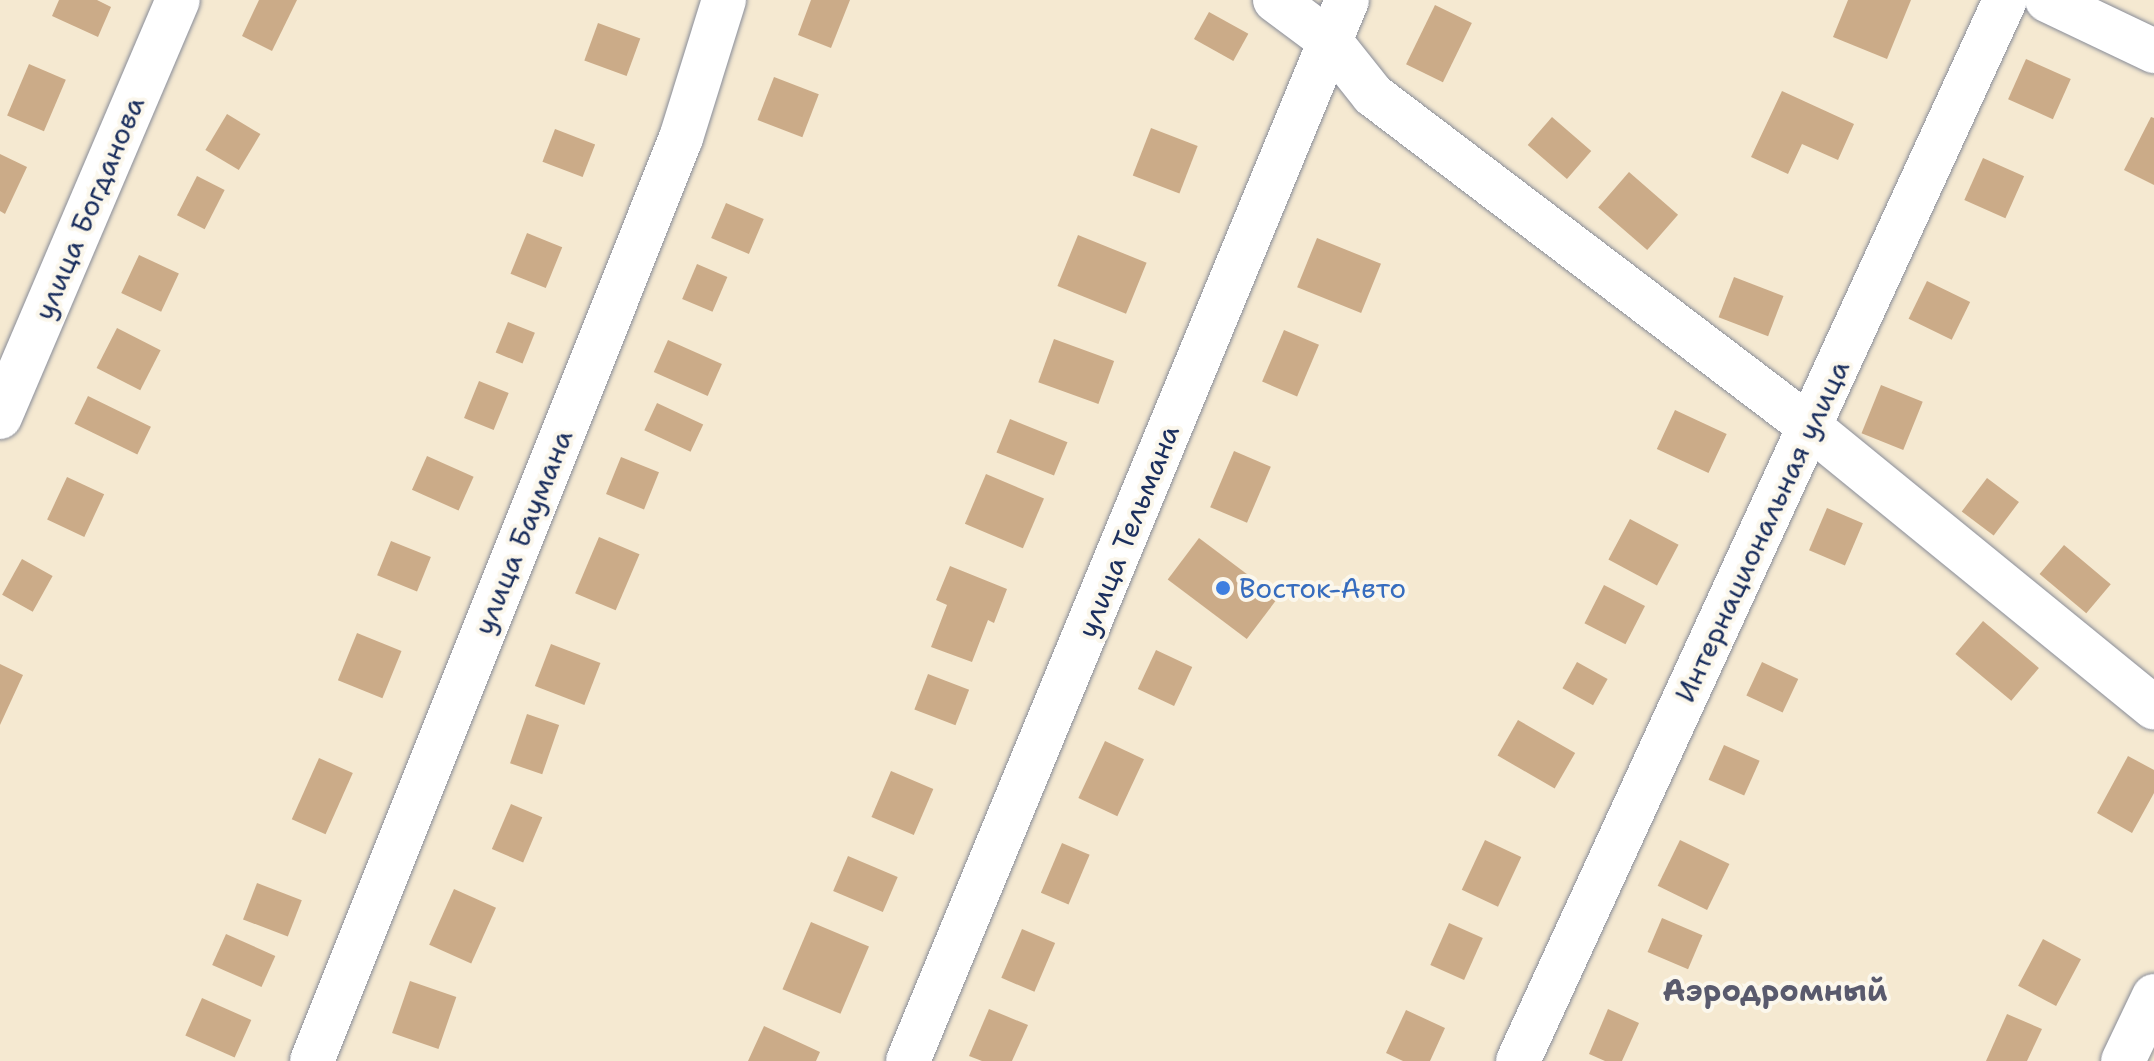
<!DOCTYPE html>
<meta charset="utf-8">
<style>
body{margin:0}
#map{position:relative;width:2154px;height:1061px;overflow:hidden;background:#f5e9d1;font-family:"Shantell Sans",sans-serif}
div>[style]{position:absolute}
[style*='--x']{left:calc(var(--x)*1px);top:calc(var(--y)*1px);width:calc(var(--w)*1px);rotate:calc(var(--a)*1deg)}
.building>*{inset:0;background:#cbab88;transform-origin:0 0}
.roads{filter:drop-shadow(0 0 2px #888c98) drop-shadow(0 0 2px #888c98)}
.minor>*{height:44px;margin:-22px;padding:0 22px;transform-origin:22px;border-radius:22px;background:#fff}
.dots>*{width:22px;height:22px;translate:-50% -50%;box-sizing:border-box;border:4px solid #fbf7ec;border-radius:50%}
span{translate:-50% -50%;white-space:nowrap;text-align:center;line-height:1.15;-webkit-text-stroke:8px #fbf7ec;paint-order:stroke}
.street-label{font-size:28px;color:#1b2f5e}
.shop-label{font-size:28px;color:#366cbe}
.left{translate:0 -50%;text-align:left}
.neighbourhood-label{font-size:30px;color:#595a6d;font-weight:700}
</style>
<div id="map">
<div class="building">
<i style="clip-path:polygon(59px 0,97px 0,111px 7px,98px 37px,52px 16px)"></i>
<i style="clip-path:polygon(259px 0,297px 0,272px 51px,242px 36px)"></i>
<i style="clip-path:polygon(811px 0,850px 0,831px 48px,798px 35px)"></i>
<i style="clip-path:polygon(1848px 0,1911px 0,1887px 59px,1833px 37px)"></i>
<i style="left:1435px;top:5px;width:41px;height:66px;rotate:26deg"></i>
<i style="left:1209px;top:12px;width:45px;height:31px;rotate:29deg"></i>
<i style="left:598px;top:23px;width:45px;height:40px;rotate:20deg"></i>
<i style="left:2026px;top:59px;width:49px;height:44px;rotate:24deg"></i>
<i style="left:29px;top:64px;width:40px;height:56px;rotate:23deg"></i>
<i style="left:774px;top:77px;width:48px;height:46px;rotate:21deg"></i>
<i style="clip-path:polygon(1782px 91px,1854px 124px,1838px 160px,1802px 144px,1788px 174px,1751px 157px)"></i>
<i style="left:227px;top:114px;width:39px;height:42px;rotate:31deg"></i>
<i style="left:1552px;top:117px;width:52px;height:37px;rotate:41deg"></i>
<i style="clip-path:polygon(2151px 117px,2154px 118px,2154px 185px,2124px 170px)"></i>
<i style="left:1151px;top:128px;width:50px;height:51px;rotate:21deg"></i>
<i style="left:555px;top:129px;width:43px;height:35px;rotate:21deg"></i>
<i style="clip-path:polygon(0 154px,27px 167px,5px 214px,0 211px)"></i>
<i style="left:1983px;top:158px;width:45px;height:46px;rotate:24deg"></i>
<i style="left:1629px;top:172px;width:65px;height:47px;rotate:41deg"></i>
<i style="left:197px;top:176px;width:31px;height:44px;rotate:27deg"></i>
<i style="left:726px;top:203px;width:41px;height:38px;rotate:23deg"></i>
<i style="left:527px;top:233px;width:38px;height:44px;rotate:22deg"></i>
<i style="left:1078px;top:235px;width:74px;height:55px;rotate:22deg"></i>
<i style="left:1317px;top:238px;width:69px;height:53px;rotate:22deg"></i>
<i style="left:139px;top:255px;width:44px;height:42px;rotate:25deg"></i>
<i style="left:697px;top:264px;width:33px;height:38px;rotate:23deg"></i>
<i style="left:1734px;top:277px;width:53px;height:43px;rotate:21deg"></i>
<i style="left:1927px;top:281px;width:48px;height:42px;rotate:26deg"></i>
<i style="left:508px;top:322px;width:29px;height:33px;rotate:22deg"></i>
<i style="left:117px;top:328px;width:49px;height:45px;rotate:27deg"></i>
<i style="left:1284px;top:330px;width:38px;height:56px;rotate:23deg"></i>
<i style="left:1054px;top:339px;width:64px;height:46px;rotate:20deg"></i>
<i style="left:668px;top:340px;width:59px;height:35px;rotate:24deg"></i>
<i style="left:479px;top:381px;width:32px;height:40px;rotate:22deg"></i>
<i style="left:1881px;top:385px;width:45px;height:52px;rotate:22deg"></i>
<i style="left:88px;top:396px;width:70px;height:31px;rotate:26deg"></i>
<i style="left:657px;top:403px;width:51px;height:30px;rotate:25deg"></i>
<i style="left:1675px;top:410px;width:57px;height:43px;rotate:25deg"></i>
<i style="left:1010px;top:419px;width:62px;height:36px;rotate:22deg"></i>
<i style="left:1234px;top:451px;width:40px;height:61px;rotate:23deg"></i>
<i style="left:427px;top:456px;width:51px;height:37px;rotate:24deg"></i>
<i style="left:621px;top:457px;width:41px;height:40px;rotate:22deg"></i>
<i style="left:986px;top:474px;width:63px;height:54px;rotate:23deg"></i>
<i style="left:67px;top:477px;width:41px;height:47px;rotate:25deg"></i>
<i style="left:1987px;top:478px;width:40px;height:42px;rotate:37deg"></i>
<i style="left:1827px;top:508px;width:39px;height:46px;rotate:23deg"></i>
<i style="left:1630px;top:519px;width:55px;height:46px;rotate:28deg"></i>
<i style="left:599px;top:537px;width:44px;height:61px;rotate:23deg"></i>
<i style="left:1199px;top:538px;width:99px;height:52px;rotate:37deg"></i>
<i style="left:391px;top:541px;width:43px;height:37px;rotate:22deg"></i>
<i style="left:2064px;top:545px;width:61px;height:38px;rotate:40deg"></i>
<i style="left:22px;top:559px;width:35px;height:41px;rotate:29deg"></i>
<i style="clip-path:polygon(950px 566px,1007px 589px,994px 623px,988px 620px,972px 662px,931px 647px,947px 605px,936px 600px)"></i>
<i style="left:1604px;top:585px;width:46px;height:43px;rotate:27deg"></i>
<i style="left:1983px;top:621px;width:73px;height:43px;rotate:40deg"></i>
<i style="left:357px;top:633px;width:48px;height:51px;rotate:22deg"></i>
<i style="left:551px;top:644px;width:53px;height:45px;rotate:21deg"></i>
<i style="left:1156px;top:650px;width:40px;height:43px;rotate:25deg"></i>
<i style="left:1577px;top:662px;width:35px;height:30px;rotate:29deg"></i>
<i style="left:1762px;top:662px;width:40px;height:37px;rotate:25deg"></i>
<i style="clip-path:polygon(0 664px,23px 675px,0 725px)"></i>
<i style="left:928px;top:674px;width:44px;height:38px;rotate:21deg"></i>
<i style="left:527px;top:714px;width:34px;height:52px;rotate:19deg"></i>
<i style="left:1518px;top:720px;width:66px;height:41px;rotate:30deg"></i>
<i style="left:1105px;top:741px;width:43px;height:63px;rotate:25deg"></i>
<i style="left:1724px;top:745px;width:39px;height:38px;rotate:24deg"></i>
<i style="clip-path:polygon(2128px 756px,2154px 770px,2154px 793px,2132px 833px,2097px 813px)"></i>
<i style="left:319px;top:758px;width:37px;height:67px;rotate:24deg"></i>
<i style="left:891px;top:771px;width:46px;height:50px;rotate:23deg"></i>
<i style="left:511px;top:804px;width:34px;height:49px;rotate:23deg"></i>
<i style="left:1485px;top:840px;width:40px;height:55px;rotate:25deg"></i>
<i style="left:1680px;top:840px;width:55px;height:51px;rotate:26deg"></i>
<i style="left:1062px;top:843px;width:30px;height:54px;rotate:23deg"></i>
<i style="left:848px;top:856px;width:54px;height:38px;rotate:23deg"></i>
<i style="left:257px;top:883px;width:48px;height:39px;rotate:21deg"></i>
<i style="left:454px;top:889px;width:46px;height:61px;rotate:24deg"></i>
<i style="left:1662px;top:918px;width:44px;height:37px;rotate:23deg"></i>
<i style="left:811px;top:922px;width:63px;height:73px;rotate:23deg"></i>
<i style="left:1449px;top:923px;width:37px;height:46px;rotate:24deg"></i>
<i style="left:1022px;top:929px;width:36px;height:53px;rotate:23deg"></i>
<i style="left:226px;top:934px;width:54px;height:34px;rotate:24deg"></i>
<i style="left:2043px;top:939px;width:43px;height:53px;rotate:28deg"></i>
<i style="left:410px;top:981px;width:49px;height:55px;rotate:19deg"></i>
<i style="left:202px;top:998px;width:54px;height:41px;rotate:24deg"></i>
<i style="clip-path:polygon(989px 1009px,1028px 1025px,1012px 1061px,982px 1061px,969px 1056px)"></i>
<i style="clip-path:polygon(1608px 1009px,1639px 1023px,1622px 1061px,1605px 1061px,1589px 1054px)"></i>
<i style="clip-path:polygon(1406px 1010px,1445px 1028px,1430px 1061px,1403px 1061px,1386px 1053px)"></i>
<i style="clip-path:polygon(2007px 1014px,2042px 1029px,2027px 1061px,1986px 1061px)"></i>
<i style="clip-path:polygon(764px 1026px,820px 1052px,816px 1061px,748px 1061px)"></i>
</div>
<div class="roads">
<div class="minor">
<i style="--x:1275;--y:0;--w:69;--a:36.7"></i>
<i style="--x:1330;--y:41;--w:69;--a:51.5"></i>
<i style="--x:1373;--y:95;--w:549;--a:37.22"></i>
<i style="--x:1810;--y:427;--w:444;--a:39.2"></i>
<i style="--x:2047;--y:0;--w:119;--a:25.5"></i>
<i style="--x:0;--y:417;--w:453;--a:-66.9"></i>
<i style="--x:312;--y:1061;--w:994;--a:-68.21"></i>
<i style="--x:681;--y:138;--w:145;--a:-72.7"></i>
<i style="--x:908;--y:1061;--w:1148;--a:-67.52"></i>
<i style="--x:1518;--y:1061;--w:1167;--a:-65.34"></i>
<i style="--x:2123;--y:1061;--w:72;--a:-64.5"></i>
</div>
</div>
<div class="dots">
<i style="left:1223px;top:588px;background:#3f7fe0"></i>
</div>
<div class="street-label">
<span style="left:89px;top:208px;rotate:-67deg">улица Богданова</span>
<span style="left:1128px;top:531px;rotate:-68deg">улица Тельмана</span>
<span style="left:1762px;top:531px;rotate:-65deg">Интернациональная улица</span>
<span style="left:523px;top:532px;rotate:-68deg">улица Баумана</span>
</div>
<div class="shop-label">
<span class="left" style="left:1239px;top:588px">Восток-Авто</span>
</div>
<div class="neighbourhood-label">
<span style="left:1775px;top:991px">Аэродромный</span>
</div>
</div>
